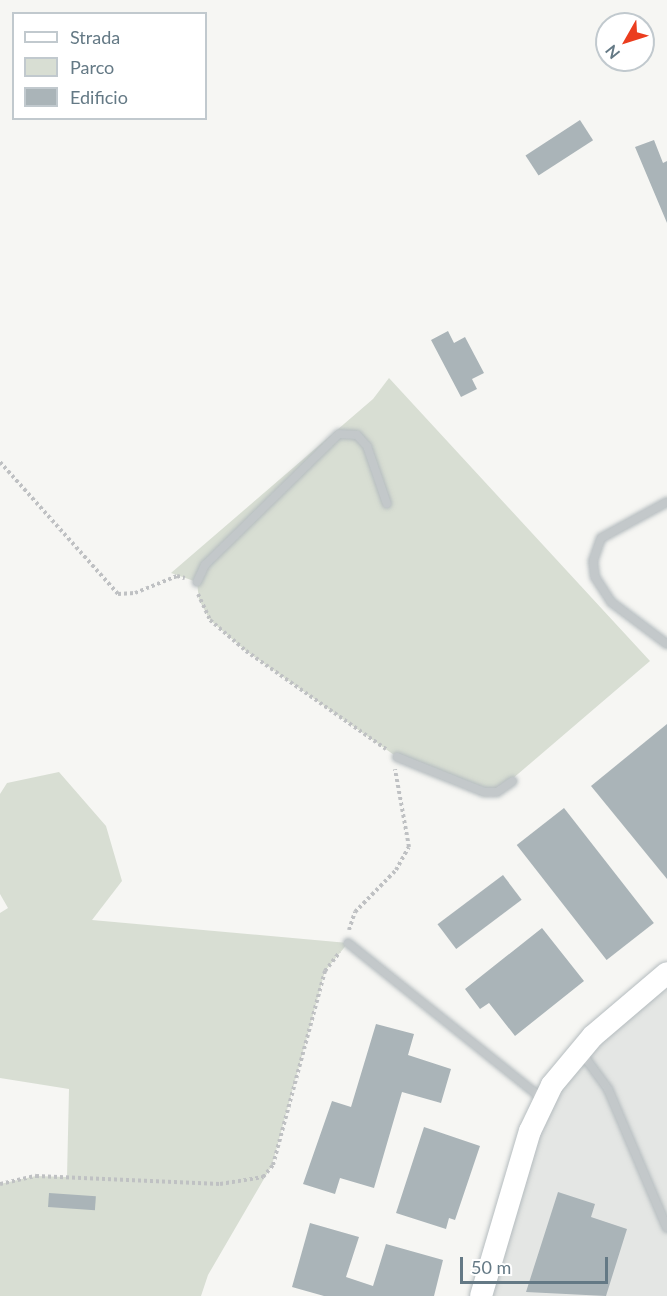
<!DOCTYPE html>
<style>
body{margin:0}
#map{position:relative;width:667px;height:1296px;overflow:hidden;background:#f6f6f3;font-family:Lato,sans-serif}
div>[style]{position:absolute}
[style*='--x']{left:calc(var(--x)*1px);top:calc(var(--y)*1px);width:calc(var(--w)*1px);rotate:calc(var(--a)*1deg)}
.built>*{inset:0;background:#e4e6e4}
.green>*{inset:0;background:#d8ded3}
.building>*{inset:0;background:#aab4b8;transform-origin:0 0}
.path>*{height:4px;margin-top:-2px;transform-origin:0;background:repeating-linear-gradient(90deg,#bfc1c3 0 3px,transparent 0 6px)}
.roads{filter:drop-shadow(0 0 2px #b5bcbf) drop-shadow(0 0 2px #b5bcbf)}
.lane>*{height:8px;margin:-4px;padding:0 4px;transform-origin:4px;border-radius:4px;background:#c3c8ca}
.secondary>*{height:22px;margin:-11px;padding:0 11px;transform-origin:11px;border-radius:11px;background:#fff}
span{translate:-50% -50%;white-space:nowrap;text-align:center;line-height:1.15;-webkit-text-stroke:6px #fff;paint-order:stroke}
.legend{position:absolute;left:12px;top:12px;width:195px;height:108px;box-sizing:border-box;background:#fff;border:2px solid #c1c9ce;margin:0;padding:8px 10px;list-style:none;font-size:18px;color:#647985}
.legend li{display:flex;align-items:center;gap:12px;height:30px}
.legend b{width:30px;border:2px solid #c1c9ce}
.north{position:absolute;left:595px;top:12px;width:60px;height:60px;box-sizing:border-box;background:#fff;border:2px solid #c1c9ce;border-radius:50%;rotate:231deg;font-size:16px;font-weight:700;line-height:24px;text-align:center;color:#647985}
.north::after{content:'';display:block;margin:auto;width:21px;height:27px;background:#eb3d1e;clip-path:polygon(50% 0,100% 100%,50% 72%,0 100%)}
.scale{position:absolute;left:460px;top:1257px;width:148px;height:27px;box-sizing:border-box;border:3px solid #647985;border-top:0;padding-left:8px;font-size:18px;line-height:21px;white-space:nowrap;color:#647985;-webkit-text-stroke:4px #fff;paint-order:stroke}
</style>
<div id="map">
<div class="built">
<i style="clip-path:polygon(667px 973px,667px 1296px,481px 1296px,544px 1100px)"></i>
</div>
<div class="green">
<i style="clip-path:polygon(389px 378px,650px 661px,497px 792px,397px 757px,246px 651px,210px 620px,199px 600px,197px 582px,171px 573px,373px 399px)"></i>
<i style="clip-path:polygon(59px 772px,106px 826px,122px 881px,92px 920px,348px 943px,325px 971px,272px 1165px,208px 1275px,201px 1296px,0 1296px,0 1184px,36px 1176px,67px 1177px,69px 1089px,0 1078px,0 913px,8px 908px,0 894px,0 794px,7px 783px)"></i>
</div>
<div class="building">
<i style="left:580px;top:120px;width:24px;height:65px;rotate:57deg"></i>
<i style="clip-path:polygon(654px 140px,663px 163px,667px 161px,667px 223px,635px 147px)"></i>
<i style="clip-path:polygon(448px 331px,454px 343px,465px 337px,484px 373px,472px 379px,477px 389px,461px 397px,431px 340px)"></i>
<i style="clip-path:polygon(667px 724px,667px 879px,591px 786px)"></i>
<i style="left:564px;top:808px;width:146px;height:60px;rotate:52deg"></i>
<i style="left:503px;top:875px;width:31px;height:82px;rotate:53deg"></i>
<i style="clip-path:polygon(542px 928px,584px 981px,515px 1036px,489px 1003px,480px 1009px,465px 989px)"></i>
<i style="clip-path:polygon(376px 1024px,414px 1034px,408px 1055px,451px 1069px,441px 1103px,402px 1092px,374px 1188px,340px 1178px,335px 1194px,303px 1184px,332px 1101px,351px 1107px)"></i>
<i style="clip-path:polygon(424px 1127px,480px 1146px,455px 1220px,449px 1218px,446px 1229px,396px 1213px)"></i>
<i style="clip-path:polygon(558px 1192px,595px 1204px,591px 1217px,627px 1229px,606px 1296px,526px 1292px)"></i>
<i style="left:49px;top:1193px;width:47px;height:14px;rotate:4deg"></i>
<i style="clip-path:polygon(310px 1223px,359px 1237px,346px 1277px,373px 1286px,386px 1244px,443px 1260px,434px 1296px,324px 1296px,292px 1287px)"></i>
</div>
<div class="path">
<i style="--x:0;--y:462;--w:177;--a:48.2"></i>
<i style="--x:118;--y:594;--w:17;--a:-3"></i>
<i style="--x:135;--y:593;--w:45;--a:-22"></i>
<i style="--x:177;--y:576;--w:8;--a:14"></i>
<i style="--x:198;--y:594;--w:29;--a:65"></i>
<i style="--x:210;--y:620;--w:48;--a:40.7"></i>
<i style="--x:246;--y:651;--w:171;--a:35"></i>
<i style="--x:349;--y:930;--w:19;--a:-72"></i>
<i style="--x:355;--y:912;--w:59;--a:-45.7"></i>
<i style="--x:396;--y:870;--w:26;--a:-61"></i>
<i style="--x:409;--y:847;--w:79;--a:-100.2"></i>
<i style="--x:0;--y:1184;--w:37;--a:-13"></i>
<i style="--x:36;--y:1176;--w:184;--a:2.5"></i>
<i style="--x:220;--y:1184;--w:44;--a:-9.2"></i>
<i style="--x:263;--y:1177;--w:16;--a:-50"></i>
<i style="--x:273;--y:1165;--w:201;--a:-75"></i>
<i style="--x:325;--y:971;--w:24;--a:-52"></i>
</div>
<div class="roads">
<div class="lane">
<i style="--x:667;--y:502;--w:75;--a:151.4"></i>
<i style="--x:601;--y:538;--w:24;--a:109"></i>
<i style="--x:593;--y:561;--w:16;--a:83"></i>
<i style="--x:595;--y:577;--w:30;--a:57"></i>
<i style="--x:611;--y:602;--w:70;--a:36.9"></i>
<i style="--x:197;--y:582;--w:19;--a:-65"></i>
<i style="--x:205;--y:565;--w:187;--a:-44.4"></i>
<i style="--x:339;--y:434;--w:18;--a:3"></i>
<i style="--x:357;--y:435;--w:15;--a:48"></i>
<i style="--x:367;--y:446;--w:61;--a:71"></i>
<i style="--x:397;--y:757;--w:94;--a:21.9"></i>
<i style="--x:484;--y:792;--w:13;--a:0"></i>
<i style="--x:497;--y:792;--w:19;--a:-35"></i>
<i style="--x:348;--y:943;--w:250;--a:38.7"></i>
<i style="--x:581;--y:1052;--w:46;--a:53.9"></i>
<i style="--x:608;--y:1089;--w:151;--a:67"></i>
</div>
<div class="secondary">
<i style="--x:481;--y:1296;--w:172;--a:-73.5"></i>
<i style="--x:530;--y:1131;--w:51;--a:-64.4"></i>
<i style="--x:552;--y:1085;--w:64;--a:-50.1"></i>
<i style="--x:593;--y:1036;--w:97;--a:-40.4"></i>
</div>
</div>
<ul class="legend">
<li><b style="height:8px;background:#fff"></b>Strada</li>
<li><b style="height:16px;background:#d8ded3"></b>Parco</li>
<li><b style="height:16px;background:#aab4b8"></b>Edificio</li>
</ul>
<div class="north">N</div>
<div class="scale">50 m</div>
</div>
